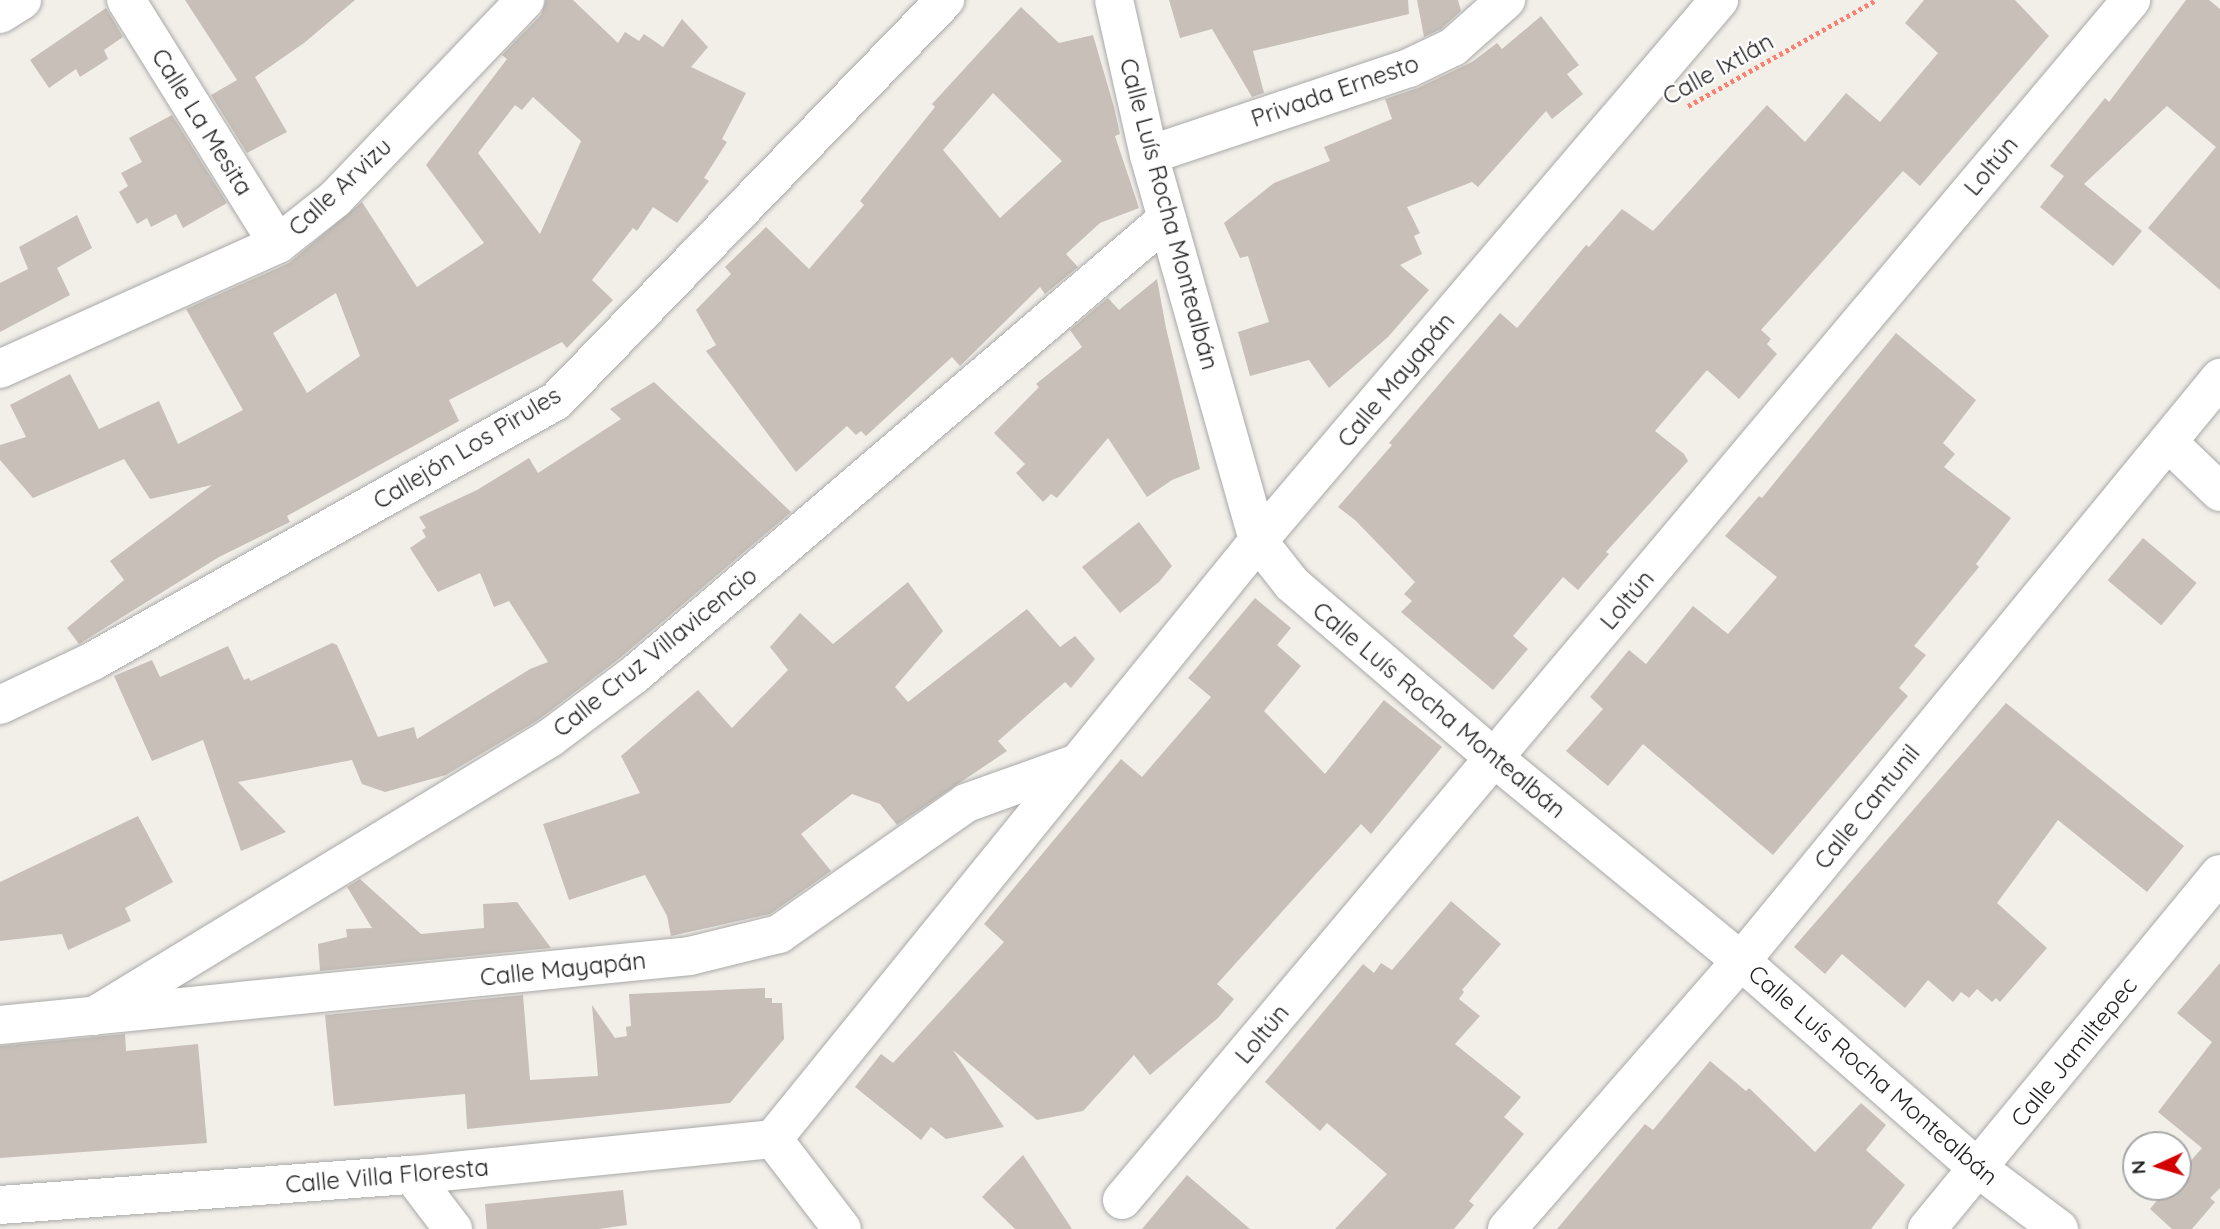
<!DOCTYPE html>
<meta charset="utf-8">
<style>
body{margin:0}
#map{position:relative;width:2220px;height:1229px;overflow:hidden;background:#f2efe9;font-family:Quicksand,sans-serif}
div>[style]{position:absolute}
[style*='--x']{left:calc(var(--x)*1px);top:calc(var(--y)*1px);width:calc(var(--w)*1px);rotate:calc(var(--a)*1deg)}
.building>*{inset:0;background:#c7bfb8;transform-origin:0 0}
.path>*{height:4.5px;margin-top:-2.25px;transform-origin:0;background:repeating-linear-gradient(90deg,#fa8072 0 3.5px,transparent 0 7px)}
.roads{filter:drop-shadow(0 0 2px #a9a9a9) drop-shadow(0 0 2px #a9a9a9)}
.minor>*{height:38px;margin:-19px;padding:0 19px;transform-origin:19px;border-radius:19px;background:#fff}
span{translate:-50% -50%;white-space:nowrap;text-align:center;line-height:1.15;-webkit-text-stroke:5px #fff;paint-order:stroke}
.street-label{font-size:24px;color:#222}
.north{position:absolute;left:2122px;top:1131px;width:70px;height:70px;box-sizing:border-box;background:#fff;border:2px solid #a7a7a7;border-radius:50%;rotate:266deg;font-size:19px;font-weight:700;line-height:28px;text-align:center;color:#222}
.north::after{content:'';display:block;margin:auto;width:24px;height:32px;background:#d40000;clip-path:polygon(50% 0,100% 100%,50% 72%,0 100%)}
</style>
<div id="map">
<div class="building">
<i style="clip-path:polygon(185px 0,355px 0,304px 43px,255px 77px,287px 132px,247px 153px,211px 95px,237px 80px)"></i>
<i style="clip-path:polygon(evenodd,546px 0,573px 0,618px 43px,625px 32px,639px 41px,644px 34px,663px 47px,682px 19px,708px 47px,691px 67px,746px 93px,722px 139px,727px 142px,704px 178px,709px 181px,677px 223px,653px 207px,637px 231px,633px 228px,592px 280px,613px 300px,567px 348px,562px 342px,449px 400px,459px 421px,287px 516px,290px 522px,219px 557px,79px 644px,67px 628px,124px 580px,110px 561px,212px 485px,150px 499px,124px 459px,33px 498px,0 460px,0 445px,26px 437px,10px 405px,70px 374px,99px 429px,159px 401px,178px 444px,243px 410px,186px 309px,289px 263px,362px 202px,417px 287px,484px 243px,426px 165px,507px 59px,502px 55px,541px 15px,546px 0,533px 97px,581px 141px,540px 234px,478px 153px,515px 105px,522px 110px,533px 97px,546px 0,336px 293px,360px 356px,307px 393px,273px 333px,336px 293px)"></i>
<i style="clip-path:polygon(1169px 0,1408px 0,1409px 14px,1253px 51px,1264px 93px,1252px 97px,1212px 29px,1180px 38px)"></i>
<i style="clip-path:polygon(1417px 0,1458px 0,1461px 11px,1441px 29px,1424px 37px)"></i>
<i style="clip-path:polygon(1924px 0,2015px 0,2049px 36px,1920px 186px,1903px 171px,1761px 330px,1771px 339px,1767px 344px,1777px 354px,1739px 399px,1707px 370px,1655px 431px,1684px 454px,1688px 461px,1606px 552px,1609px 554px,1578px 590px,1563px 577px,1513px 636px,1528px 649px,1493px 690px,1401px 612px,1412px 601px,1404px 594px,1415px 582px,1355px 520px,1338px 507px,1392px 445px,1389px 443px,1500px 313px,1517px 328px,1586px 245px,1589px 247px,1622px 209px,1653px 231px,1767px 105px,1805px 142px,1846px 93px,1880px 122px,1938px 53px,1905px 23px)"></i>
<i style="clip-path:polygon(2186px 0,2209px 0,2220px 9px,2220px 290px,2148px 228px,2216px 147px,2167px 106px,2084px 184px,2142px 231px,2113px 266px,2040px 207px,2064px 176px,2050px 166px,2105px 98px,2109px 102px)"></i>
<i style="clip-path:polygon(evenodd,1021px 7px,1059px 43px,1093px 35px,1114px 107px,1120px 134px,1115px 136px,1139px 208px,1100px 223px,1066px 254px,1078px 267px,1045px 294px,1040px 287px,960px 366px,952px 357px,866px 436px,861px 431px,856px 435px,847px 426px,796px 472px,706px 351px,716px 345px,696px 310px,731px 274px,725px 267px,766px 227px,809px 269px,864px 205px,860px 201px,935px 107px,932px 104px,1021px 7px,993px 93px,1062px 161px,1000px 218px,943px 150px,993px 93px)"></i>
<i style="clip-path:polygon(106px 8px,123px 37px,104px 50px,108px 59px,80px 77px,76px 69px,49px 88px,30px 60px)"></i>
<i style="clip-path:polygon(1541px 16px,1579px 65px,1567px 74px,1583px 94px,1552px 119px,1546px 111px,1478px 187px,1472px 182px,1407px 207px,1420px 233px,1414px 236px,1422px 254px,1400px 265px,1429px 290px,1388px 337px,1329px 388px,1309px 360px,1250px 376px,1238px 332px,1269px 322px,1248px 256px,1240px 258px,1224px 223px,1274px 183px,1330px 161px,1324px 147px,1392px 119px,1385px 99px,1418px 88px,1472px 62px,1497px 43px,1502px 49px)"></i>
<i style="clip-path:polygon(172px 115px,227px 203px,183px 228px,176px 214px,151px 227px,147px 218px,137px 224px,119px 192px,128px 186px,121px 173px,142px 162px,129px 138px)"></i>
<i style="clip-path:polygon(77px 215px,92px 248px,57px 268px,70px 295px,0 332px,0 283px,28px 269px,19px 247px)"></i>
<i style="clip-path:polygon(1157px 279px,1166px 328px,1200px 469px,1172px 480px,1147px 497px,1108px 438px,1057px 498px,1051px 494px,1043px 502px,1016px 473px,1025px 464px,994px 433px,1039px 387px,1036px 384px,1082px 347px,1070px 330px,1108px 298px,1119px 310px)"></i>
<i style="clip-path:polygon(1896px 333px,1976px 400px,1943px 443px,1955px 454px,1944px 467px,2011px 518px,1976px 564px,1979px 567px,1914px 646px,1926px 655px,1899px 688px,1908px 696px,1773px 855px,1643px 744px,1608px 786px,1566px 751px,1603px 709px,1590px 697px,1629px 650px,1646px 664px,1693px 606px,1728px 634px,1777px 577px,1725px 536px,1759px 496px,1762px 498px)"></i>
<i style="clip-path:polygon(654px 382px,791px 512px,620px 658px,538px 720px,446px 775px,385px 792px,362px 784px,352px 760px,238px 782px,286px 832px,241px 851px,203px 740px,152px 761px,114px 676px,152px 660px,160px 677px,228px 646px,244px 680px,249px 678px,251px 681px,332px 643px,337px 645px,378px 737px,414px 727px,417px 739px,530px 669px,548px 662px,509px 601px,494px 607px,480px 573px,438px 592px,410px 548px,426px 537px,422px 530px,426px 528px,419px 517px,477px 490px,529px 458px,538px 473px,621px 419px,610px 409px)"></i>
<i style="clip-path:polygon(1139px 522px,1172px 566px,1159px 582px,1120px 613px,1082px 567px)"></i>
<i style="left:2143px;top:538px;width:70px;height:55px;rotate:40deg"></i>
<i style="clip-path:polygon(908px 582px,943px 631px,895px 687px,908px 702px,1027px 609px,1060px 647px,1075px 636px,1095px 659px,1071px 688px,1065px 682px,998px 741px,1007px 751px,897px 825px,880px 804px,852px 794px,801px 834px,831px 871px,770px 914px,671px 936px,667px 916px,645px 875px,569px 900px,543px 824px,640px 793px,621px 756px,698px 690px,732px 728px,788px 670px,770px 647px,800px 613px,833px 644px)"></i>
<i style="clip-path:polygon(1255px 598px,1291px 628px,1277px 645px,1301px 666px,1264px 711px,1325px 774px,1384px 700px,1442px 747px,1371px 834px,1361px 824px,1217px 984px,1234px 999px,1218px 1018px,1150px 1075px,1134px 1055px,1083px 1111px,1037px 1120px,953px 1050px,1004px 1127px,946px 1139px,931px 1127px,921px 1140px,855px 1087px,881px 1054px,893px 1063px,1004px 942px,984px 924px,1121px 759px,1142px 777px,1211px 697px,1188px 678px)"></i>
<i style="clip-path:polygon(2006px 703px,2184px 846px,2147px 892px,2058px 820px,1997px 903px,2047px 948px,2000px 1002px,1996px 998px,1992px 1002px,1977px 989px,1969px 998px,1961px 992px,1953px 1002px,1928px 980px,1905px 1008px,1842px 954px,1825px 974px,1794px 947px)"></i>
<i style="clip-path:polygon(138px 816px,173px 882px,125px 908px,131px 921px,68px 950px,62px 934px,0 941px,0 882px)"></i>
<i style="clip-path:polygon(360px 879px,421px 934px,484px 928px,483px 904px,517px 902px,551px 948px,320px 971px,318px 944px,347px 937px,346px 929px,372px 928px,347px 887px)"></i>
<i style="clip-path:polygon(1451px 901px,1501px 944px,1462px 990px,1464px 992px,1459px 999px,1480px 1016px,1455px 1044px,1521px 1097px,1504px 1117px,1524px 1134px,1469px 1201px,1474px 1205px,1454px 1229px,1335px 1229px,1387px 1174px,1327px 1123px,1320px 1131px,1265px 1082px,1363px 964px,1374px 973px,1381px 963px,1392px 970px)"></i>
<i style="clip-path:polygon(2220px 963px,2220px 1188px,2210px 1198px,2215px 1202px,2192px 1229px,2172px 1229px,2150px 1209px,2168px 1187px,2178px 1187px,2178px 1175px,2202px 1148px,2158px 1112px,2212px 1042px,2177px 1013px)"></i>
<i style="clip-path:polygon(765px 988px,765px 998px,772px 998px,772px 1003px,782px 1003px,784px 1039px,730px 1103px,467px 1129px,465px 1094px,334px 1106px,325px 1015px,523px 995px,530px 1080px,598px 1076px,592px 1005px,615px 1038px,627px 1036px,626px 1027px,631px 1026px,629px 994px)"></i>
<i style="clip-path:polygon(125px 1034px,126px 1051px,198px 1044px,207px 1143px,0 1158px,0 1046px)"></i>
<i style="clip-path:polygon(1710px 1061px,1746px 1091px,1749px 1088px,1815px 1152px,1861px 1103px,1886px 1125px,1866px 1150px,1905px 1185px,1871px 1229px,1557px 1229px,1645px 1124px,1653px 1130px)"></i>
<i style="clip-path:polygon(1023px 1155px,1039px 1179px,1072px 1229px,1015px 1229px,982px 1197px)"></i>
<i style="clip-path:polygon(1187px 1175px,1250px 1229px,1142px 1229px)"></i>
<i style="clip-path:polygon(623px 1190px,627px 1225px,599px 1229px,487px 1229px,485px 1204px)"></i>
</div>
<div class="path">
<i style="--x:1688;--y:106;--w:216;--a:-29.4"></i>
</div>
<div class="roads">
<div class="minor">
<i style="--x:126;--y:0;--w:287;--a:58.1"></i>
<i style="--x:1114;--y:0;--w:159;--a:77.3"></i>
<i style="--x:1149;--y:155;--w:401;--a:74.2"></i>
<i style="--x:1258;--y:541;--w:55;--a:51.7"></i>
<i style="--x:1292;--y:584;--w:267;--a:40.7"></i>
<i style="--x:1494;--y:758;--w:320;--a:39.4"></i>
<i style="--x:1741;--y:961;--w:316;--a:41.2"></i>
<i style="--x:1979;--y:1169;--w:100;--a:36.9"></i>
<i style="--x:0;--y:14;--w:26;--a:-32"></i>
<i style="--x:1149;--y:155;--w:274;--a:-18.5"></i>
<i style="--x:1409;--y:68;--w:49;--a:-25.5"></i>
<i style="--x:1453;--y:47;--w:71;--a:-41.6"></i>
<i style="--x:0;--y:369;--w:305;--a:-24.2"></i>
<i style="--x:278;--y:244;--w:73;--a:-38.3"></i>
<i style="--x:335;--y:199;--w:275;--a:-46.3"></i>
<i style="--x:2168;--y:442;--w:72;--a:43.9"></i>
<i style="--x:0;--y:705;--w:103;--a:-25.3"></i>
<i style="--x:93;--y:661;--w:531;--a:-29.32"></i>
<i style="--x:556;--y:401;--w:559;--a:-45.87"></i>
<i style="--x:94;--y:1016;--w:534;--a:-31.37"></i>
<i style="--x:550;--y:738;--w:105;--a:-36.9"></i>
<i style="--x:634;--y:675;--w:701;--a:-40.55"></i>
<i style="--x:0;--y:1025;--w:693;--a:-5.71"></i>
<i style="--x:690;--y:956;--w:92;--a:-13.9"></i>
<i style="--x:779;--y:934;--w:228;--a:-35"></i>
<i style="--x:966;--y:803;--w:118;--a:-19.8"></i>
<i style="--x:773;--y:1139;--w:770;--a:-50.96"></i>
<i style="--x:1258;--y:541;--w:711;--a:-49.56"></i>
<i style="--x:773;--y:1139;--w:113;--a:52.5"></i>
<i style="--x:412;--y:1175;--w:68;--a:52.8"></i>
<i style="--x:1122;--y:1200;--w:1568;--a:-49.94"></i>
<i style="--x:0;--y:1205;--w:413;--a:-4.2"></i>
<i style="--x:412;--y:1175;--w:363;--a:-5.7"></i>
<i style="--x:1507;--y:1229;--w:356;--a:-48.9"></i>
<i style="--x:1741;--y:961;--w:755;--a:-50.59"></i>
<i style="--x:1927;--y:1229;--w:460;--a:-50.5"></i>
</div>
</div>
<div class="street-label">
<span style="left:1718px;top:69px;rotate:-29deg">Calle Ixtlán</span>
<span style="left:1335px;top:91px;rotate:-19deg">Privada Ernesto</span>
<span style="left:202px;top:122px;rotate:58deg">Calle La Mesita</span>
<span style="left:1991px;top:166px;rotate:-50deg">Loltún</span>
<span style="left:340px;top:187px;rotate:-43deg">Calle Arvizu</span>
<span style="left:1169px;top:214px;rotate:75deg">Calle Luís Rocha Montealbán</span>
<span style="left:1396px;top:380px;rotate:-50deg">Calle Mayapán</span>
<span style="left:467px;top:448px;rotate:-31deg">Callejón Los Pirules</span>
<span style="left:1627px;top:600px;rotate:-50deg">Loltún</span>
<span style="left:655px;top:652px;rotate:-39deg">Calle Cruz Villavicencio</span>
<span style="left:1439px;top:710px;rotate:40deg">Calle Luís Rocha Montealbán</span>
<span style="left:1867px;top:807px;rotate:-51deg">Calle Cantunil</span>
<span style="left:563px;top:969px;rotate:-6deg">Calle Mayapán</span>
<span style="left:1262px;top:1034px;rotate:-50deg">Loltún</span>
<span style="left:2074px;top:1052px;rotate:-51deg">Calle Jamiltepec</span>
<span style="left:1873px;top:1075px;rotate:41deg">Calle Luís Rocha Montealbán</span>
<span style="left:387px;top:1176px;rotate:-5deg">Calle Villa Floresta</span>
</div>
<div class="north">N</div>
</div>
